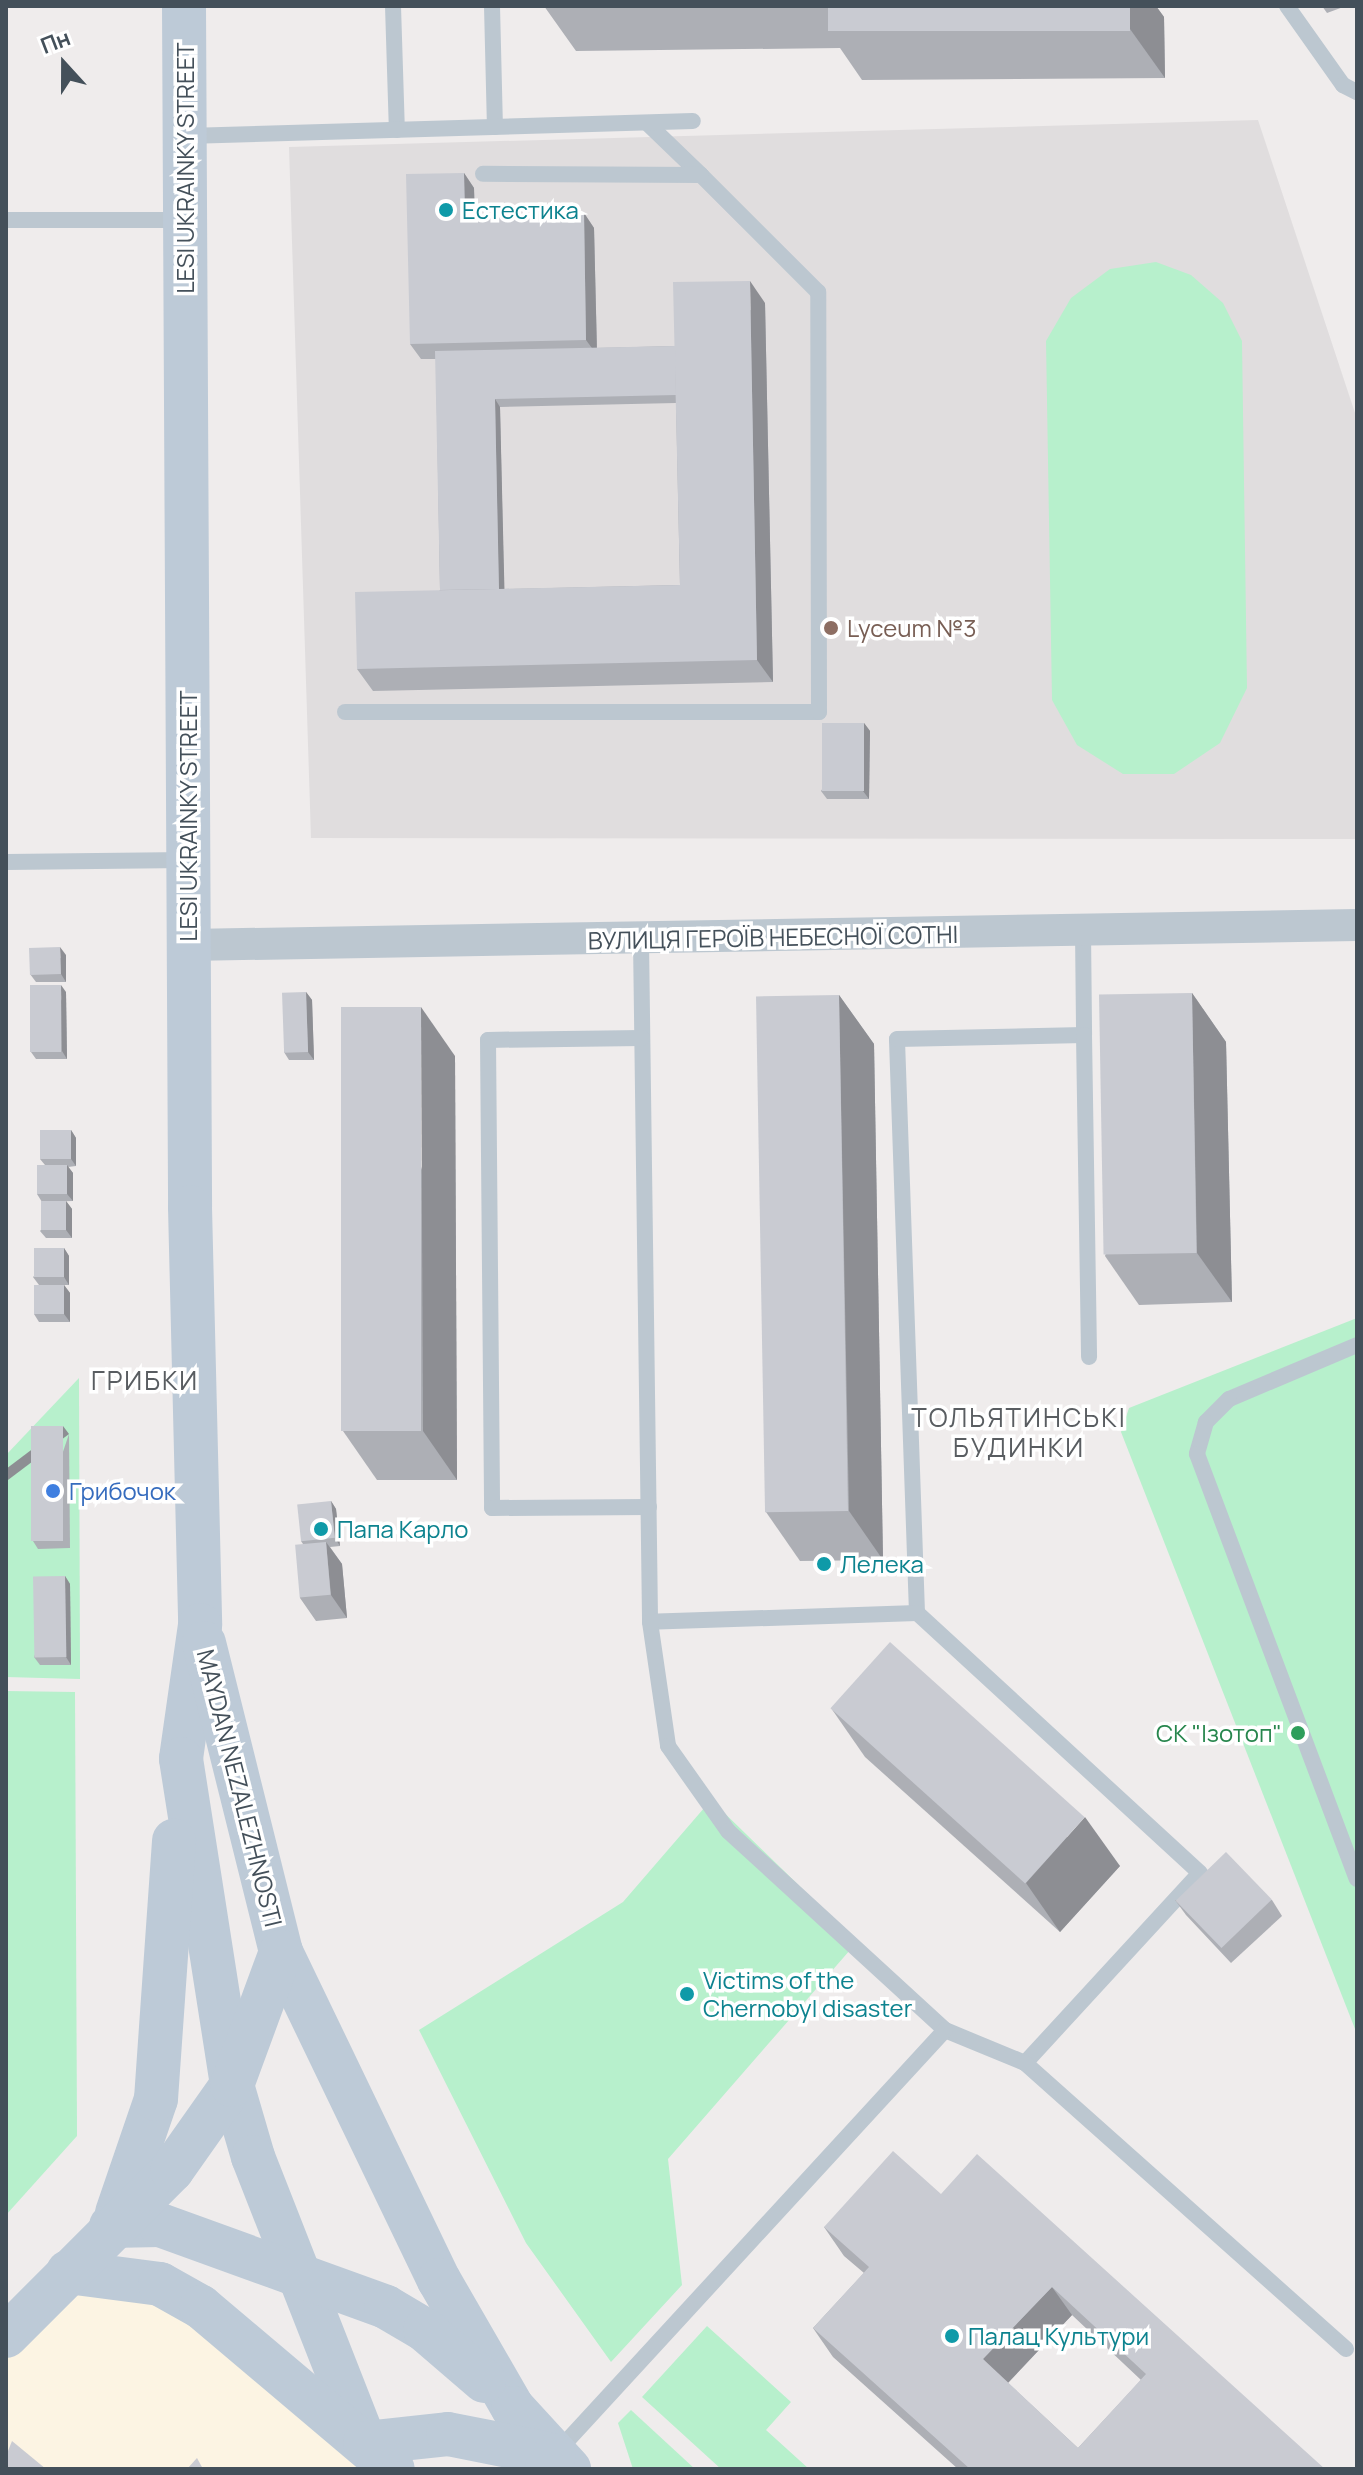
<!DOCTYPE html>
<meta charset="utf-8">
<style>
body{margin:0}
#map{position:relative;width:1363px;height:2475px;overflow:hidden;background:#efecec;font-family:Manrope,sans-serif}
div>[style]{position:absolute}
[style*='--x']{left:calc(var(--x)*1px);top:calc(var(--y)*1px);width:calc(var(--w)*1px);rotate:calc(var(--a)*1deg)}
.commercial>*{inset:0;background:#fcf4e3}
.education>*{inset:0;background:#e0ddde}
.green>*{inset:0;background:#b7f0cc}
.lane>*{height:16px;margin:-8px;padding:0 8px;transform-origin:8px;border-radius:8px;background:#bcc7d0}
.street>*{height:32px;margin:-16px;padding:0 16px;transform-origin:16px;border-radius:16px;background:#bcc7d0}
.secondary>*{height:44px;margin:-22px;padding:0 22px;transform-origin:22px;border-radius:22px;background:#bdcad7}
.wall>*{inset:0;background:#adafb5}
.shaded-wall>*{inset:0;background:#8d8e93;transform-origin:0 0}
.building>*{inset:0;background:#c9cbd2;transform-origin:0 0}
.dots>*{width:22px;height:22px;translate:-50% -50%;box-sizing:border-box;border:4px solid #fff;border-radius:50%}
span{translate:-50% -50%;white-space:nowrap;text-align:center;line-height:1.15;-webkit-text-stroke:7px #fff;paint-order:stroke}
.street-label{font-size:24px;color:#44505a}
.culture-label{font-size:24px;color:#0d838f}
.left{translate:0 -50%;text-align:left}
.education-label{font-size:24px;color:#785e54}
.shop-label{font-size:24px;color:#366cbe}
.leisure-label{font-size:24px;color:#27864d}
.right{translate:-100% -50%;text-align:right}
.neighbourhood-label{font-size:26px;color:#595d61;letter-spacing:2px}
.frame{position:absolute;inset:0;border:8px solid #44505a;pointer-events:none}
.north{position:absolute;left:24px;top:24px;width:80px;height:80px;-webkit-text-stroke:6px #fff;paint-order:stroke;rotate:339deg;font-size:22px;font-weight:700;line-height:32px;text-align:center;color:#44505a}
.north::after{content:'';display:block;margin:auto;width:28px;height:36px;background:#44505a;clip-path:polygon(50% 0,100% 100%,50% 72%,0 100%)}
</style>
<div id="map">
<div class="commercial">
<i style="clip-path:polygon(68px 2272px,118px 2274px,393px 2469px,6px 2469px,6px 2336px)"></i>
</div>
<div class="education">
<i style="clip-path:polygon(1258px 120px,1357px 419px,1357px 839px,311px 838px,289px 147px)"></i>
</div>
<div class="green">
<i style="clip-path:polygon(1156px 262px,1191px 275px,1223px 303px,1242px 341px,1247px 688px,1220px 743px,1174px 774px,1123px 774px,1077px 745px,1052px 700px,1046px 341px,1071px 298px,1110px 269px)"></i>
<i style="clip-path:polygon(1357px 1318px,1357px 2034px,1121px 1432px,1129px 1408px)"></i>
<i style="clip-path:polygon(79px 1378px,80px 1679px,6px 1677px,6px 1455px)"></i>
<i style="clip-path:polygon(6px 1691px,75px 1692px,77px 2136px,6px 2215px)"></i>
<i style="clip-path:polygon(711px 1800px,857px 1942px,668px 2159px,682px 2285px,611px 2362px,526px 2243px,419px 2030px,623px 1902px)"></i>
<i style="clip-path:polygon(707px 2326px,791px 2402px,766px 2430px,809px 2469px,721px 2469px,642px 2397px)"></i>
<i style="clip-path:polygon(631px 2410px,695px 2469px,633px 2469px,618px 2423px)"></i>
</div>
<div class="lane">
<i style="--x:393;--y:6;--w:124;--a:88.2"></i>
<i style="--x:492;--y:6;--w:121;--a:88.6"></i>
<i style="--x:1287;--y:6;--w:97;--a:54.7"></i>
<i style="--x:1343;--y:85;--w:16;--a:27"></i>
<i style="--x:647;--y:123;--w:75;--a:43.9"></i>
<i style="--x:187;--y:136;--w:506;--a:-1.7"></i>
<i style="--x:6;--y:220;--w:178;--a:0"></i>
<i style="--x:345;--y:712;--w:474;--a:0"></i>
<i style="--x:819;--y:712;--w:420;--a:-90.1"></i>
<i style="--x:818;--y:292;--w:165;--a:-135"></i>
<i style="--x:701;--y:175;--w:218;--a:-179.7"></i>
<i style="--x:6;--y:862;--w:181;--a:-0.6"></i>
<i style="--x:1083;--y:931;--w:104;--a:89.4"></i>
<i style="--x:641;--y:940;--w:682;--a:89.24"></i>
<i style="--x:642;--y:1038;--w:154;--a:179.3"></i>
<i style="--x:488;--y:1040;--w:468;--a:89.5"></i>
<i style="--x:492;--y:1508;--w:157;--a:-0.4"></i>
<i style="--x:1357;--y:1345;--w:139;--a:157.1"></i>
<i style="--x:1229;--y:1399;--w:33;--a:135"></i>
<i style="--x:1206;--y:1422;--w:33;--a:106"></i>
<i style="--x:1197;--y:1454;--w:454;--a:69.4"></i>
<i style="--x:917;--y:1613;--w:574;--a:-92"></i>
<i style="--x:897;--y:1039;--w:187;--a:-1.2"></i>
<i style="--x:1084;--y:1035;--w:322;--a:89.1"></i>
<i style="--x:1025;--y:2063;--w:258;--a:-47.4"></i>
<i style="--x:1200;--y:1873;--w:384;--a:-137.4"></i>
<i style="--x:917;--y:1613;--w:267;--a:178.1"></i>
<i style="--x:650;--y:1622;--w:125;--a:81.7"></i>
<i style="--x:668;--y:1746;--w:104;--a:54.8"></i>
<i style="--x:728;--y:1831;--w:294;--a:42.5"></i>
<i style="--x:945;--y:2030;--w:87;--a:22.4"></i>
<i style="--x:1025;--y:2063;--w:430;--a:41.7"></i>
<i style="--x:555;--y:2454;--w:576;--a:-47.39"></i>
</div>
<div class="street">
<i style="--x:189;--y:945;--w:1168;--a:-0.98"></i>
</div>
<div class="secondary">
<i style="--x:184;--y:6;--w:1201;--a:89.71"></i>
<i style="--x:190;--y:1207;--w:418;--a:88.6"></i>
<i style="--x:200;--y:1625;--w:135;--a:98.1"></i>
<i style="--x:181;--y:1759;--w:330;--a:81.1"></i>
<i style="--x:232;--y:2085;--w:75;--a:73.7"></i>
<i style="--x:253;--y:2157;--w:307;--a:68.6"></i>
<i style="--x:204;--y:1643;--w:318;--a:76"></i>
<i style="--x:281;--y:1952;--w:364;--a:64.3"></i>
<i style="--x:439;--y:2280;--w:148;--a:60"></i>
<i style="--x:513;--y:2408;--w:83;--a:47.4"></i>
<i style="--x:117;--y:2213;--w:120;--a:-71.1"></i>
<i style="--x:156;--y:2099;--w:259;--a:-86"></i>
<i style="--x:111;--y:2226;--w:49;--a:-1.2"></i>
<i style="--x:160;--y:2225;--w:240;--a:19.9"></i>
<i style="--x:386;--y:2307;--w:45;--a:30.5"></i>
<i style="--x:425;--y:2330;--w:78;--a:40.8"></i>
<i style="--x:68;--y:2272;--w:93;--a:7.4"></i>
<i style="--x:160;--y:2284;--w:47;--a:29.3"></i>
<i style="--x:201;--y:2307;--w:251;--a:40.2"></i>
<i style="--x:6;--y:2336;--w:235;--a:-45"></i>
<i style="--x:172;--y:2170;--w:104;--a:-54.8"></i>
<i style="--x:232;--y:2085;--w:142;--a:-69.8"></i>
<i style="--x:365;--y:2443;--w:83;--a:-6.2"></i>
<i style="--x:448;--y:2434;--w:108;--a:11.2"></i>
<i style="--x:554;--y:2455;--w:11;--a:124"></i>
</div>
<div class="wall">
<i style="clip-path:polygon(544px 6px,1156px 6px,1164px 17px,1165px 78px,862px 80px,840px 48px,576px 51px)"></i>
<i style="clip-path:polygon(1322px 6px,1346px 6px,1327px 13px)"></i>
<i style="clip-path:polygon(evenodd,464px 173px,474px 188px,475px 215px,584px 213px,594px 228px,597px 348px,675px 346px,765px 303px,773px 682px,373px 691px,357px 669px,440px 590px,436px 359px,421px 359px,410px 344px,464px 173px,676px 403px,680px 585px,504px 589px,500px 407px,676px 403px)"></i>
<i style="clip-path:polygon(864px 723px,870px 731px,869px 799px,827px 799px,821px 791px)"></i>
<i style="clip-path:polygon(66px 955px,66px 982px,36px 982px,30px 974px)"></i>
<i style="clip-path:polygon(66px 992px,67px 1059px,36px 1059px,31px 1052px)"></i>
<i style="clip-path:polygon(306px 992px,312px 1000px,314px 1060px,289px 1060px,284px 1052px)"></i>
<i style="clip-path:polygon(1192px 993px,1226px 1042px,1232px 1302px,1139px 1305px,1105px 1256px)"></i>
<i style="clip-path:polygon(839px 995px,874px 1044px,883px 1560px,800px 1561px,766px 1512px)"></i>
<i style="clip-path:polygon(455px 1056px,457px 1480px,377px 1480px,343px 1431px)"></i>
<i style="clip-path:polygon(71px 1130px,76px 1138px,76px 1166px,68px 1167px,73px 1173px,73px 1201px,42px 1202px,37px 1194px,45px 1165px,40px 1159px)"></i>
<i style="clip-path:polygon(66px 1201px,72px 1209px,72px 1238px,46px 1238px,40px 1231px)"></i>
<i style="clip-path:polygon(64px 1248px,69px 1256px,69px 1285px,39px 1285px,33px 1277px)"></i>
<i style="clip-path:polygon(64px 1285px,70px 1293px,70px 1322px,39px 1322px,34px 1314px)"></i>
<i style="clip-path:polygon(69px 1434px,70px 1548px,38px 1549px,33px 1541px)"></i>
<i style="clip-path:polygon(331px 1501px,336px 1509px,340px 1546px,330px 1547px,342px 1564px,347px 1618px,316px 1621px,300px 1598px,303px 1544px,301px 1541px)"></i>
<i style="clip-path:polygon(65px 1576px,70px 1584px,71px 1665px,40px 1665px,34px 1657px)"></i>
<i style="clip-path:polygon(831px 1708px,1120px 1866px,1060px 1932px,865px 1757px)"></i>
<i style="clip-path:polygon(1175px 1900px,1272px 1900px,1282px 1916px,1231px 1963px,1186px 1915px)"></i>
<i style="clip-path:polygon(evenodd,941px 2194px,1325px 2469px,958px 2469px,833px 2357px,813px 2328px,864px 2273px,844px 2256px,824px 2227px,941px 2194px,1072px 2315px,1141px 2380px,1078px 2448px,1008px 2383px,1072px 2315px)"></i>
</div>
<div class="shaded-wall">
<i style="clip-path:polygon(1130px 6px,1156px 6px,1164px 17px,1165px 78px,1130px 29px)"></i>
<i style="clip-path:polygon(464px 173px,474px 188px,475px 231px,465px 216px)"></i>
<i style="clip-path:polygon(584px 213px,594px 228px,597px 355px,586px 340px)"></i>
<i style="clip-path:polygon(750px 281px,765px 303px,773px 682px,757px 660px)"></i>
<i style="clip-path:polygon(495px 399px,500px 407px,505px 612px,499px 604px)"></i>
<i style="clip-path:polygon(864px 723px,870px 731px,869px 799px,863px 791px)"></i>
<i style="clip-path:polygon(60px 947px,66px 955px,66px 982px,61px 974px)"></i>
<i style="clip-path:polygon(61px 985px,66px 992px,67px 1059px,62px 1051px)"></i>
<i style="clip-path:polygon(306px 992px,312px 1000px,314px 1060px,308px 1052px)"></i>
<i style="clip-path:polygon(1192px 993px,1226px 1042px,1232px 1302px,1197px 1253px)"></i>
<i style="clip-path:polygon(839px 995px,874px 1044px,883px 1560px,849px 1511px)"></i>
<i style="clip-path:polygon(421px 1007px,455px 1056px,457px 1480px,423px 1431px)"></i>
<i style="clip-path:polygon(71px 1130px,76px 1138px,76px 1166px,71px 1159px)"></i>
<i style="clip-path:polygon(67px 1165px,73px 1173px,73px 1201px,67px 1194px)"></i>
<i style="clip-path:polygon(66px 1201px,72px 1209px,72px 1238px,66px 1230px)"></i>
<i style="clip-path:polygon(64px 1248px,69px 1256px,69px 1285px,64px 1277px)"></i>
<i style="clip-path:polygon(64px 1285px,70px 1293px,70px 1322px,64px 1314px)"></i>
<i style="left:63px;top:1426px;width:10px;height:114px;rotate:53deg"></i>
<i style="clip-path:polygon(331px 1501px,336px 1509px,340px 1546px,335px 1538px)"></i>
<i style="clip-path:polygon(326px 1542px,342px 1564px,347px 1618px,331px 1595px)"></i>
<i style="clip-path:polygon(65px 1576px,70px 1584px,71px 1665px,66px 1657px)"></i>
<i style="clip-path:polygon(1085px 1817px,1120px 1866px,1060px 1932px,1026px 1883px)"></i>
<i style="clip-path:polygon(1052px 2287px,1072px 2315px,1003px 2388px,983px 2359px)"></i>
</div>
<div class="building">
<i style="left:828px;top:6px;width:302px;height:25px"></i>
<i style="clip-path:polygon(464px 173px,465px 216px,584px 213px,586px 340px,410px 344px,406px 174px)"></i>
<i style="clip-path:polygon(750px 281px,757px 660px,357px 669px,355px 592px,680px 585px,673px 282px)"></i>
<i style="clip-path:polygon(675px 346px,676px 395px,495px 399px,499px 589px,440px 590px,435px 351px)"></i>
<i style="left:822px;top:723px;width:42px;height:68px"></i>
<i style="left:60px;top:947px;width:27px;height:31px;rotate:88deg"></i>
<i style="left:30px;top:985px;width:31px;height:67px"></i>
<i style="left:306px;top:992px;width:60px;height:24px;rotate:88deg"></i>
<i style="left:1192px;top:993px;width:260px;height:93px;rotate:89deg"></i>
<i style="left:839px;top:995px;width:516px;height:83px;rotate:89deg"></i>
<i style="left:341px;top:1007px;width:80px;height:424px"></i>
<i style="left:40px;top:1130px;width:31px;height:29px"></i>
<i style="left:37px;top:1165px;width:30px;height:29px"></i>
<i style="left:66px;top:1201px;width:29px;height:25px;rotate:90deg"></i>
<i style="left:34px;top:1248px;width:30px;height:29px"></i>
<i style="left:34px;top:1285px;width:30px;height:29px"></i>
<i style="left:31px;top:1426px;width:32px;height:115px"></i>
<i style="left:331px;top:1501px;width:37px;height:34px;rotate:84deg"></i>
<i style="left:326px;top:1542px;width:53px;height:31px;rotate:85deg"></i>
<i style="left:65px;top:1576px;width:81px;height:32px;rotate:89deg"></i>
<i style="left:890px;top:1642px;width:262px;height:89px;rotate:42deg"></i>
<i style="left:1226px;top:1852px;width:66px;height:70px;rotate:46deg"></i>
<i style="clip-path:polygon(evenodd,893px 2151px,941px 2194px,977px 2154px,1325px 2469px,970px 2469px,813px 2328px,869px 2267px,824px 2227px,893px 2151px,1052px 2287px,1146px 2374px,1078px 2448px,983px 2359px,1052px 2287px)"></i>
<i style="clip-path:polygon(12px 2441px,46px 2469px,6px 2469px,6px 2456px)"></i>
<i style="clip-path:polygon(197px 2458px,203px 2469px,187px 2469px)"></i>
</div>
<div class="dots">
<i style="left:446px;top:210px;background:#0f9aa8"></i>
<i style="left:831px;top:628px;background:#8d6e63"></i>
<i style="left:53px;top:1491px;background:#3f7fe0"></i>
<i style="left:321px;top:1529px;background:#0f9aa8"></i>
<i style="left:824px;top:1564px;background:#0f9aa8"></i>
<i style="left:1298px;top:1733px;background:#2e9e5b"></i>
<i style="left:687px;top:1994px;background:#0f9aa8"></i>
<i style="left:952px;top:2336px;background:#0f9aa8"></i>
</div>
<div class="street-label">
<span style="left:185px;top:168px;rotate:-90deg">LESI UKRAINKY STREET</span>
<span style="left:188px;top:816px;rotate:-90deg">LESI UKRAINKY STREET</span>
<span style="left:773px;top:937px;rotate:-1deg">ВУЛИЦЯ ГЕРОЇВ НЕБЕСНОЇ СОТНІ</span>
<span style="left:240px;top:1788px;rotate:76deg">MAYDAN NEZALEZHNOSTI</span>
</div>
<div class="culture-label">
<span class="left" style="left:462px;top:210px">Естестика</span>
<span class="left" style="left:337px;top:1529px">Папа Карло</span>
<span class="left" style="left:840px;top:1564px">Лелека</span>
<span class="left" style="left:703px;top:1994px">Victims of the<br>Chernobyl disaster</span>
<span class="left" style="left:968px;top:2336px">Палац Культури</span>
</div>
<div class="education-label">
<span class="left" style="left:847px;top:628px">Lyceum №3</span>
</div>
<div class="shop-label">
<span class="left" style="left:69px;top:1491px">Грибочок</span>
</div>
<div class="leisure-label">
<span class="right" style="left:1282px;top:1733px">СК "Ізотоп"</span>
</div>
<div class="neighbourhood-label">
<span style="left:145px;top:1381px">ГРИБКИ</span>
<span style="left:1019px;top:1433px">ТОЛЬЯТИНСЬКІ<br>БУДИНКИ</span>
</div>
<div class="frame"></div>
<div class="north">Пн</div>
</div>
